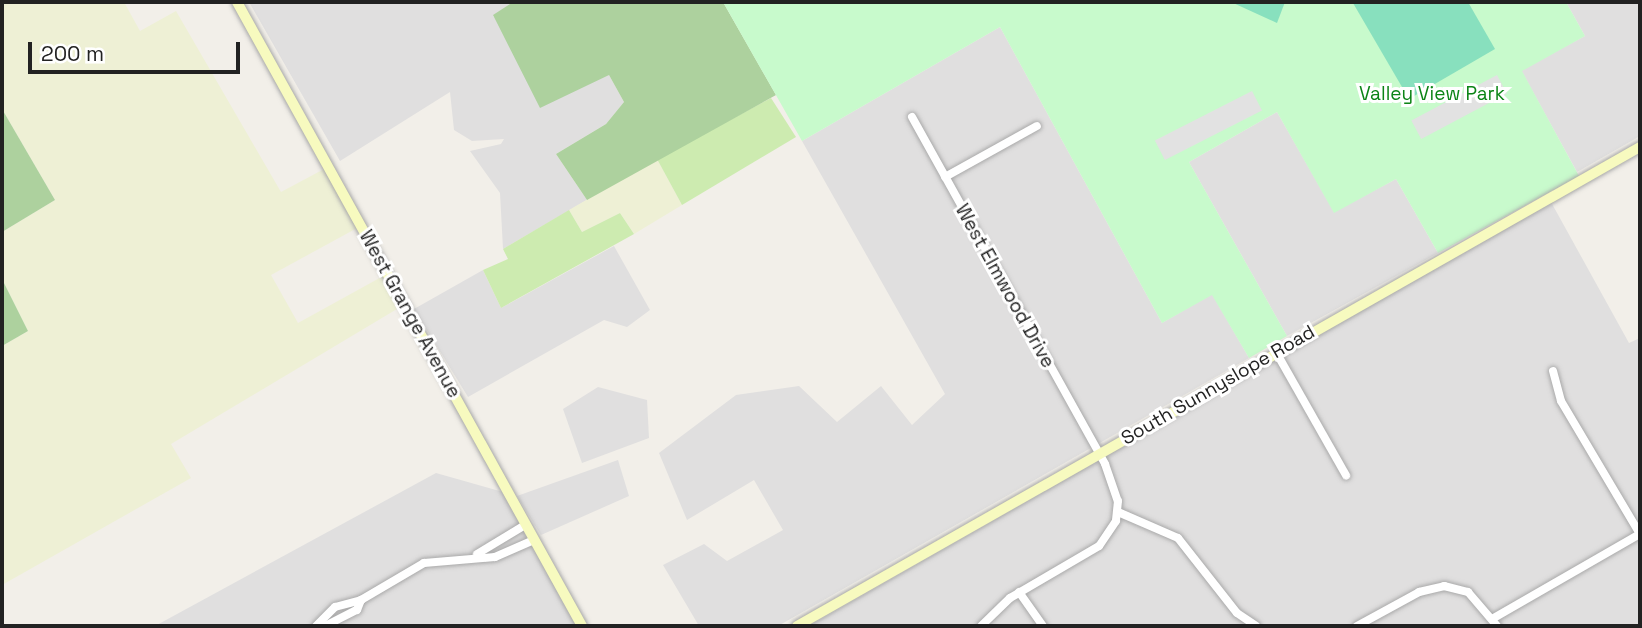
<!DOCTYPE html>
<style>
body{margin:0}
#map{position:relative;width:1642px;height:628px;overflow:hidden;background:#f2efe9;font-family:"Space Grotesk",sans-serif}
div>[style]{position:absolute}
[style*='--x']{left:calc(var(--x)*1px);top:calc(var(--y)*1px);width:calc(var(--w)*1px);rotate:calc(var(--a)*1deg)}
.residential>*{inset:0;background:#e0dfdf}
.farmland>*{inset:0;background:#eef0d5}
.grass>*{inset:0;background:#cdebb0}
.forest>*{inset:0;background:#add19e}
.park>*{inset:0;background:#c8facc}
.pitch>*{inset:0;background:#88e0be}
.parking>*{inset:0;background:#e2e2e2;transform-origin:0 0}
.roads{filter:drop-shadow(0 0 2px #a9a9a9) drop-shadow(0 0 2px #a9a9a9)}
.street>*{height:8px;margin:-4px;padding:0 4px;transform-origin:4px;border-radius:4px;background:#fff}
.secondary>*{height:10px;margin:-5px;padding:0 5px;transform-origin:5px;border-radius:5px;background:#f7fabf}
span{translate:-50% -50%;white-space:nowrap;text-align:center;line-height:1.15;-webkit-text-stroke:6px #fff;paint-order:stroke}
.park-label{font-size:19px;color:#0c8416}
.street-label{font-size:19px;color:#222}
.frame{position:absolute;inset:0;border:4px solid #222;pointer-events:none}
.scale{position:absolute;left:28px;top:42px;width:212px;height:32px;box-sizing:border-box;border:4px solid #222;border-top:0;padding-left:9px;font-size:21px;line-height:24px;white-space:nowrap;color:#222;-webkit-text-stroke:5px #fff;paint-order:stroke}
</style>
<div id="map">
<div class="residential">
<i style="clip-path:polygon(249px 2px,513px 2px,493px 16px,609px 75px,624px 102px,606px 124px,556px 154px,587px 200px,503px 249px,500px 193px,470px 151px,501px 144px,504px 139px,472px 141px,454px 130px,450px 92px,340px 161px)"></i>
<i style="clip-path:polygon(1566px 2px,1640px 2px,1640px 136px,1577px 172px,1521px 70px,1585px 36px)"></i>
<i style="clip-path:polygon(1000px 27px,1162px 323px,1212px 294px,1249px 358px,778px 626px,699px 626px,663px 565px,704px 544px,727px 561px,783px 530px,754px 480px,687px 520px,659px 453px,736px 395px,799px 386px,837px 422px,881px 386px,912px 425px,945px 394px,802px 141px)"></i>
<i style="clip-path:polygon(1277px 112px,1334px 212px,1396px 179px,1438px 253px,1287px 336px,1189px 162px)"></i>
<i style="clip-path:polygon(1551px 202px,1629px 343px,1640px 338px,1640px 626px,809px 626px)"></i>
<i style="clip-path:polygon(614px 246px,650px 310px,627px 327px,604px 320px,468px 397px,414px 309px,483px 270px,501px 308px)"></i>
<i style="clip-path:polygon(598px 387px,647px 400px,649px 438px,582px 463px,563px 409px)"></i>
<i style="clip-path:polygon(618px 460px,629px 496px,541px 535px,517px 496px)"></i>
<i style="clip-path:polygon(436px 473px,503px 492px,579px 626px,155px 626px)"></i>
</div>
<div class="farmland">
<i style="clip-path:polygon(2px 2px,124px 2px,140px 31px,176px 11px,281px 192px,326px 168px,359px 227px,271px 275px,298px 323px,385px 275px,402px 306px,171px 444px,191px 478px,2px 585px,2px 346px,28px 331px,2px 279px,2px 232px,55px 200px,2px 109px)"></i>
<i style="clip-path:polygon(657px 159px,682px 205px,634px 234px,620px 213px,582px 232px,569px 210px)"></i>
</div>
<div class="grass">
<i style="clip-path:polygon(771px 98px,796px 137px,682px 205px,657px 159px)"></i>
<i style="clip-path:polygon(569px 210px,582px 232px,620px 213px,634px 234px,501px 308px,483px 270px,508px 259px,503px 249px)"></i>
</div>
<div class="forest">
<i style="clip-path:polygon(513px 2px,723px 2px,776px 95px,587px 200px,556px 154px,606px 124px,624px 102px,609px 75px,540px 108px,493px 15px)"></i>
<i style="clip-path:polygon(2px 109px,55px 200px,2px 232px)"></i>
<i style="clip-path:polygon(2px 279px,28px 331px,2px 346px)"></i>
</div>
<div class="park">
<i style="clip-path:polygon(723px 2px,1566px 2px,1585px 36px,1522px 71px,1579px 176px,1438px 253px,1396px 179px,1334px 213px,1277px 112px,1189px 162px,1287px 336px,1249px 358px,1212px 295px,1162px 323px,1000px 27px,802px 141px)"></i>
</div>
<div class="pitch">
<i style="clip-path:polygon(1231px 2px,1285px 2px,1277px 23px)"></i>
<i style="clip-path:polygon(1468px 2px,1495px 49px,1409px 99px,1353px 3px)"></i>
</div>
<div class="parking">
<i style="left:1497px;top:75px;width:21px;height:97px;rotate:62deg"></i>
<i style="left:1252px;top:91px;width:22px;height:109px;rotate:63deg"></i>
</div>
<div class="roads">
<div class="street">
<i style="--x:912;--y:117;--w:397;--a:60.9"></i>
<i style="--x:1105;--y:464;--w:39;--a:71"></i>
<i style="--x:1118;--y:501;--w:20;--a:96"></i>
<i style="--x:1116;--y:521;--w:30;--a:124"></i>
<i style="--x:1099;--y:546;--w:103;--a:149.7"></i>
<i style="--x:1010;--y:598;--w:40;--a:136"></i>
<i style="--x:945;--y:177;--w:105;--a:-29"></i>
<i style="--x:1276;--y:352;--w:142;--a:60.4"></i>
<i style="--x:1553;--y:371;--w:31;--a:75"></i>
<i style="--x:1561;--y:401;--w:155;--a:59.3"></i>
<i style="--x:1118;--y:512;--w:65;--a:23.4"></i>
<i style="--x:1178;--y:538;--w:95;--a:51.8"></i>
<i style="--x:1237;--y:613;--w:23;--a:34"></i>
<i style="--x:477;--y:554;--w:56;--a:-31.1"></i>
<i style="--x:1019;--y:592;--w:42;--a:54.8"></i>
<i style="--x:1492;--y:619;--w:171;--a:-29.9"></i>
<i style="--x:316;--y:626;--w:27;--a:-45"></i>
<i style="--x:335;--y:607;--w:27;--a:-15"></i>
<i style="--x:361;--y:600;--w:73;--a:-30.4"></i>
<i style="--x:424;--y:563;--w:71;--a:-4.8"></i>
<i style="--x:495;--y:557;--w:43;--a:-23.6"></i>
<i style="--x:325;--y:626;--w:36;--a:-27"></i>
<i style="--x:357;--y:610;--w:11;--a:-68"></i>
<i style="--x:1357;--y:626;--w:71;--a:-28.7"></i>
<i style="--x:1419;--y:592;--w:26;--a:-13"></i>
<i style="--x:1444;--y:586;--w:25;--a:14"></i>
<i style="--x:1468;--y:592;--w:45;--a:49.5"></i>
</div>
<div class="secondary">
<i style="--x:237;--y:2;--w:713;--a:61.06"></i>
<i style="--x:797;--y:626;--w:970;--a:-29.61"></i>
</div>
</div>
<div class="park-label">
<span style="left:1432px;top:94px">Valley View Park</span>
</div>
<div class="street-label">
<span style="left:1005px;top:286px;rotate:61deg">West Elmwood Drive</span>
<span style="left:410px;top:314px;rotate:61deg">West Grange Avenue</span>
<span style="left:1218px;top:385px;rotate:-30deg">South Sunnyslope Road</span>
</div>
<div class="frame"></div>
<div class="scale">200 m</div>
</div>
